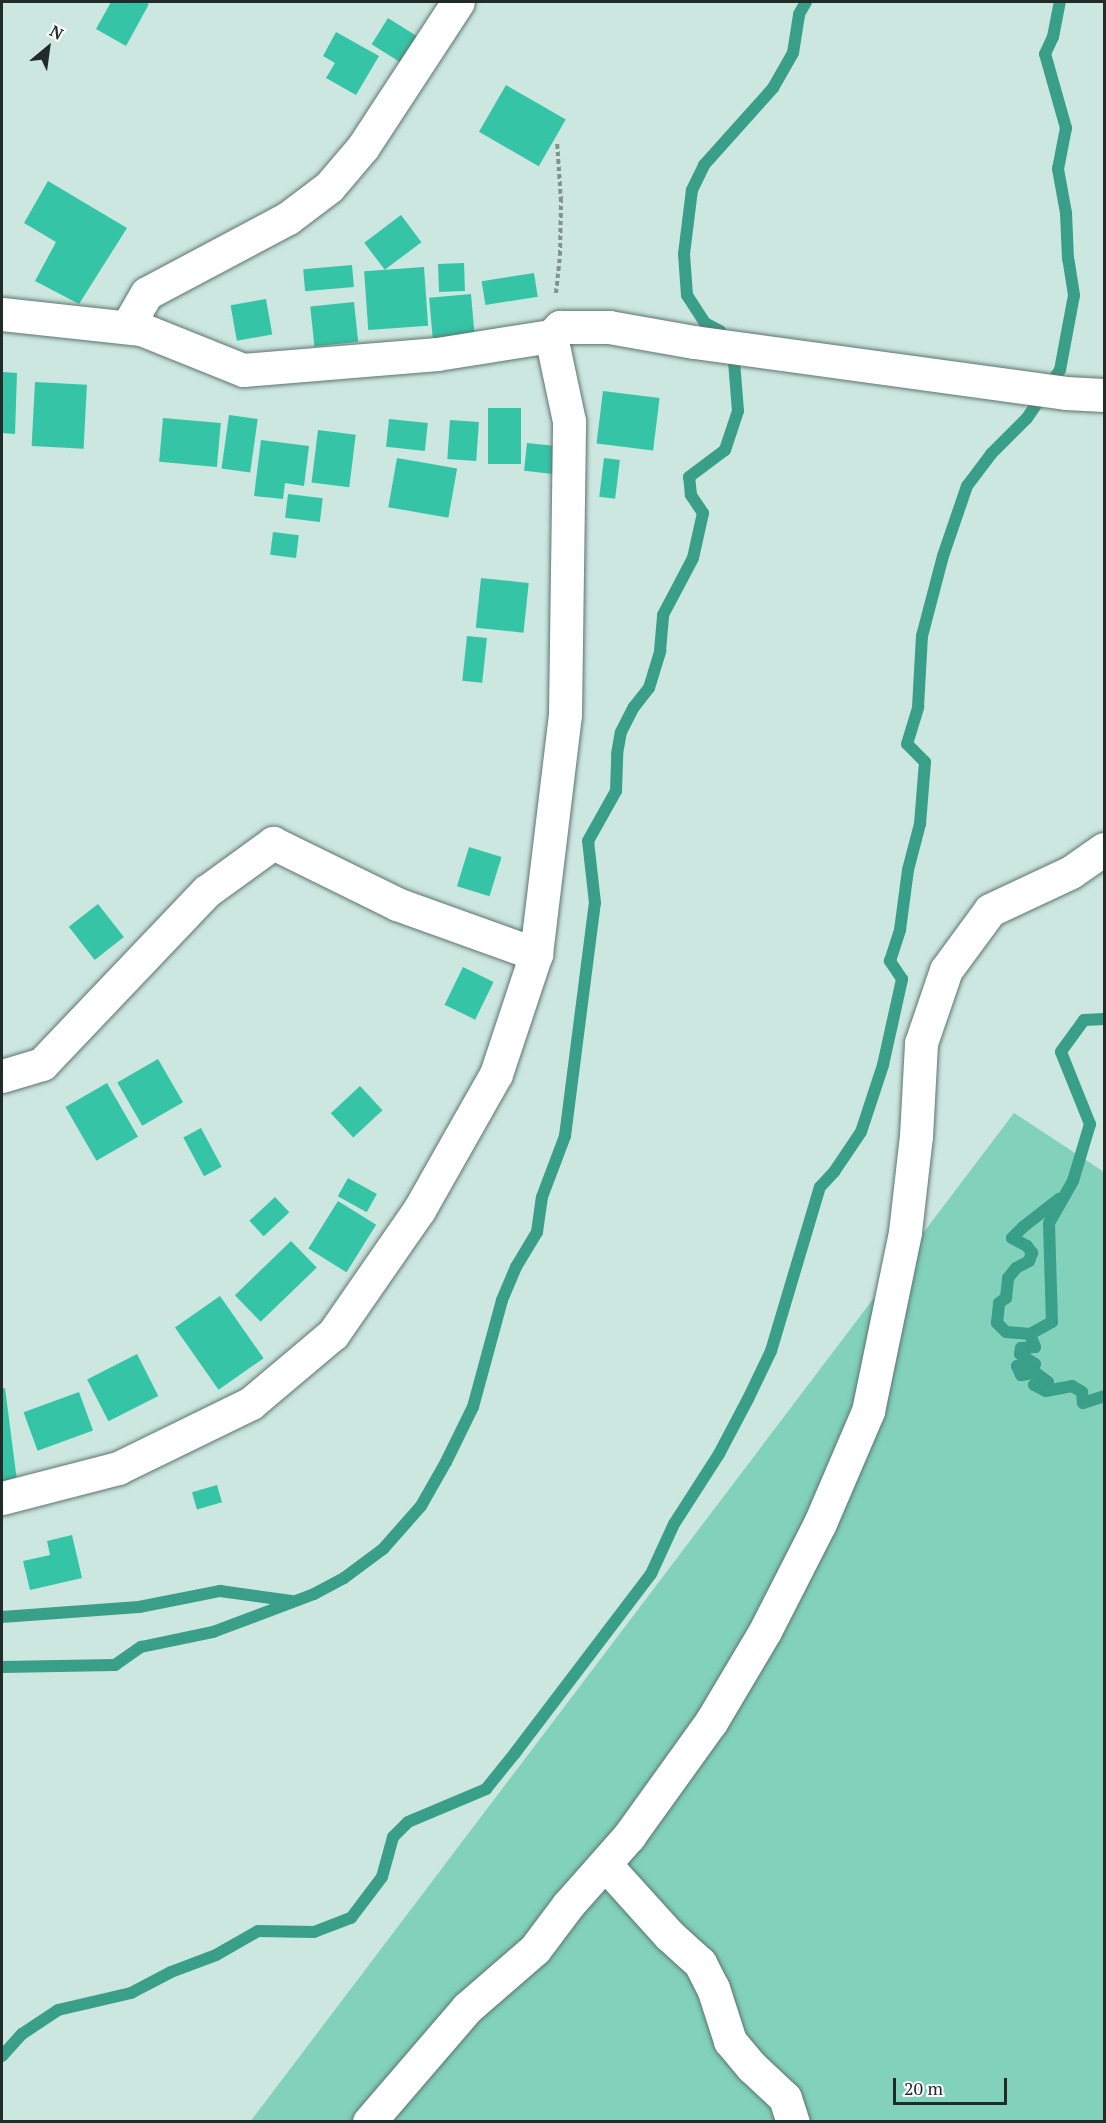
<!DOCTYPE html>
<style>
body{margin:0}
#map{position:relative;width:1106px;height:2123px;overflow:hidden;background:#cce7df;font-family:"PT Serif",serif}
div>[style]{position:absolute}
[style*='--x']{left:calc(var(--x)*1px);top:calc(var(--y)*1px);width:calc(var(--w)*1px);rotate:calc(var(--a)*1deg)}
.green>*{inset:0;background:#82d1bb}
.stream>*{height:12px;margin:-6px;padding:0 6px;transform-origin:6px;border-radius:6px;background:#399f88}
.building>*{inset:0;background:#36c4a6;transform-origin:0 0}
.path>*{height:4px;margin-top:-2px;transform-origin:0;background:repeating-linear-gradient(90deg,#80938d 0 4.5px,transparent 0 7.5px)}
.roads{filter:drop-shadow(0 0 2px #5d756e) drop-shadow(0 0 2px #5d756e)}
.street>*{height:33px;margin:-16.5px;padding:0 16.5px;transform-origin:16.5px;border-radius:16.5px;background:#fff}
.secondary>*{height:33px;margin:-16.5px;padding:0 16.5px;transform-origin:16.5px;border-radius:16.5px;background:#fff}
span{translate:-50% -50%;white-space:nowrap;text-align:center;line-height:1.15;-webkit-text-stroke:5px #fff;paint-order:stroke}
.frame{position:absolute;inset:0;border:3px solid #212b28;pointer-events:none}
.north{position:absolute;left:18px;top:18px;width:60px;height:60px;-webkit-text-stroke:4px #fff;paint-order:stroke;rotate:29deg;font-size:16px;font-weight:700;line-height:24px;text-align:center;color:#212b28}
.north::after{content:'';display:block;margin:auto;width:21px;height:27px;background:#212b28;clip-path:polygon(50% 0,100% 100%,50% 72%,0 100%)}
.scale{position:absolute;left:893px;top:2078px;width:114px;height:27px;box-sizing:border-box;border:3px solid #212b28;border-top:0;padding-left:8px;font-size:18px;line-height:21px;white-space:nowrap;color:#212b28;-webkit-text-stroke:4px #fff;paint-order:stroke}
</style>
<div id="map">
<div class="green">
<i style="clip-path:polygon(1014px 1113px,1104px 1172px,1104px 2121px,250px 2122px)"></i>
</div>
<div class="stream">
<i style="--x:1104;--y:1019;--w:20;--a:177"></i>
<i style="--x:1084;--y:1020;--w:39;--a:126"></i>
<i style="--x:1061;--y:1052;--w:78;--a:68.1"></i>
<i style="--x:1090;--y:1124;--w:59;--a:106.6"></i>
<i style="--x:1073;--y:1181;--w:48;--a:119.7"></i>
<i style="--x:1049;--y:1223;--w:99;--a:88.3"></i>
<i style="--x:1052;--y:1322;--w:25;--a:151"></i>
<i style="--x:1030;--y:1334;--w:14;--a:69"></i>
<i style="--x:1035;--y:1347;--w:14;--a:176"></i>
<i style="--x:1021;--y:1348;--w:6;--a:99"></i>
<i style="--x:1020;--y:1354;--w:18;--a:34"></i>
<i style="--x:1035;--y:1364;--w:18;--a:174"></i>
<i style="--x:1017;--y:1366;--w:10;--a:66"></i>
<i style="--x:1021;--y:1375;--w:15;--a:-8"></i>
<i style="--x:1036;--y:1373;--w:15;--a:37"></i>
<i style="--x:1048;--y:1382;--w:14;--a:168"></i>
<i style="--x:1034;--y:1385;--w:13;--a:27"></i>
<i style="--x:1046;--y:1391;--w:26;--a:-11"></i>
<i style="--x:1072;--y:1386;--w:12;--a:31"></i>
<i style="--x:1082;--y:1392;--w:11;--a:85"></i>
<i style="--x:1083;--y:1403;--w:22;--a:-18"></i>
<i style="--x:1030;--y:1334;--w:24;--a:-175"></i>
<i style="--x:1006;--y:1332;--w:13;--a:-135"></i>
<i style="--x:997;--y:1323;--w:20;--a:-84"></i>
<i style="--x:999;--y:1303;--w:9;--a:-36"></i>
<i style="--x:1006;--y:1298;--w:20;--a:-84"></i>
<i style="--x:1008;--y:1278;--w:13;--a:-51"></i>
<i style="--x:1016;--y:1268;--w:15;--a:-28"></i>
<i style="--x:1029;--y:1261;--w:9;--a:-69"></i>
<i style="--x:1032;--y:1253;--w:9;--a:-126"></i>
<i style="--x:1027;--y:1246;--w:17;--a:-152"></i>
<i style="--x:1012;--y:1238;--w:16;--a:-45"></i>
<i style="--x:1023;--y:1227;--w:46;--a:-37.9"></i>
<i style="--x:2;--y:1617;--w:137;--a:-4.2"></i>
<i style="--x:139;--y:1607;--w:83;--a:-11.2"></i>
<i style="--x:220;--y:1591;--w:72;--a:8"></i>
<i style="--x:2;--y:1667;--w:113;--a:-1"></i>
<i style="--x:115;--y:1665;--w:32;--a:-35"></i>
<i style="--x:141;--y:1647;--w:74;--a:-11.8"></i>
<i style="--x:213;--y:1632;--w:108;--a:-20.6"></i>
<i style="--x:314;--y:1594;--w:34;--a:-28"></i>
<i style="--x:344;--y:1578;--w:49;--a:-36.6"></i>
<i style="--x:383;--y:1549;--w:57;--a:-48.5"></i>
<i style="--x:421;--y:1506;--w:51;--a:-60.4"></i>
<i style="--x:446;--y:1462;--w:61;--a:-63.9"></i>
<i style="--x:473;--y:1407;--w:111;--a:-74.8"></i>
<i style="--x:502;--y:1300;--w:36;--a:-67"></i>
<i style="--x:516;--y:1267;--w:41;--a:-59"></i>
<i style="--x:537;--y:1232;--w:35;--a:-82"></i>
<i style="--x:542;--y:1197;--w:65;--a:-69.3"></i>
<i style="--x:565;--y:1136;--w:235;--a:-82.7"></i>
<i style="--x:595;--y:903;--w:62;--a:-96.4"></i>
<i style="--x:588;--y:841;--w:57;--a:-60.8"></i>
<i style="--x:616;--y:791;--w:37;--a:-88"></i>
<i style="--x:617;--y:754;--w:22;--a:-80"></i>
<i style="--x:621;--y:732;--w:28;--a:-63"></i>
<i style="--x:634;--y:707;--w:24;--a:-52"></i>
<i style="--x:649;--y:688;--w:39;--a:-73"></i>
<i style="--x:660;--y:651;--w:36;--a:-85"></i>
<i style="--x:663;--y:615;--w:64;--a:-62.2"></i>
<i style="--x:693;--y:558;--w:46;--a:-77.5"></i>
<i style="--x:703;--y:513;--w:22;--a:-124"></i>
<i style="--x:691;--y:495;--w:18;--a:-96"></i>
<i style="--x:689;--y:477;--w:45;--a:-36.9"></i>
<i style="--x:725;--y:450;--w:41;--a:-71.6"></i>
<i style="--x:738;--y:411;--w:50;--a:-94.6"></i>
<i style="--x:734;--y:361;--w:33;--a:-115"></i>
<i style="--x:720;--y:331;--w:17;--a:-152"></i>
<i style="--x:705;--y:323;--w:33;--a:-123"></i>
<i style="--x:687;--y:295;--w:41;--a:-94.2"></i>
<i style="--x:684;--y:254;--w:64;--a:-82.9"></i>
<i style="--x:692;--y:190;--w:28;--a:-64"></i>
<i style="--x:704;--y:165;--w:103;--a:-48.1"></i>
<i style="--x:773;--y:88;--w:40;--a:-60.3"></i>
<i style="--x:793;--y:53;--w:39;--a:-81"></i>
<i style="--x:799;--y:14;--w:14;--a:-60"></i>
<i style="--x:2;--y:2056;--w:30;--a:-48"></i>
<i style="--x:22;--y:2034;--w:43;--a:-33.7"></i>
<i style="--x:58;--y:2010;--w:75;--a:-13.1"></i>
<i style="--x:131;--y:1993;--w:45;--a:-27.7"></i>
<i style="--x:171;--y:1972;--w:48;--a:-20.7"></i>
<i style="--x:216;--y:1955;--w:48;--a:-29.7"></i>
<i style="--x:258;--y:1931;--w:56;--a:1"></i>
<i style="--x:314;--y:1932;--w:40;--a:-21"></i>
<i style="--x:351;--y:1918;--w:51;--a:-52.9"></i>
<i style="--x:382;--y:1877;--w:41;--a:-74.6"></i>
<i style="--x:393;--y:1837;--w:21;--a:-45"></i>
<i style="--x:408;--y:1822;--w:85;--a:-22.9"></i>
<i style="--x:486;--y:1789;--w:46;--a:-51.1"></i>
<i style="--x:515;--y:1753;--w:225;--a:-52.8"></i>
<i style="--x:651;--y:1574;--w:55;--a:-65.3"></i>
<i style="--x:674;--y:1524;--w:83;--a:-57.3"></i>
<i style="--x:719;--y:1454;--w:62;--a:-62.2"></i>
<i style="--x:748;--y:1399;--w:53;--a:-64.4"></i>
<i style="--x:771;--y:1351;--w:171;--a:-73.4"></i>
<i style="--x:820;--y:1187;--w:21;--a:-47"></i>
<i style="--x:834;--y:1172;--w:48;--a:-56"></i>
<i style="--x:861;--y:1132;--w:71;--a:-71.8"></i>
<i style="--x:883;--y:1065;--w:88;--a:-77.5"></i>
<i style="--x:902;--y:979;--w:22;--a:-124"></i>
<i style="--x:890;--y:961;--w:33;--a:-72"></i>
<i style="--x:900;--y:930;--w:61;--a:-82.4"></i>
<i style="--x:908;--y:870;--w:48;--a:-75.4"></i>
<i style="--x:920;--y:824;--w:62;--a:-85.4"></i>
<i style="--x:925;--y:762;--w:25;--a:-135"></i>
<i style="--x:907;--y:744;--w:39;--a:-73"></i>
<i style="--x:918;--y:707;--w:71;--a:-86.8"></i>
<i style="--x:922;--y:636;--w:83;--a:-75.3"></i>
<i style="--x:943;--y:556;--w:74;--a:-71.1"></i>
<i style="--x:967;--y:486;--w:40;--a:-53"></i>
<i style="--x:991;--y:454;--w:51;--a:-45"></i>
<i style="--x:1027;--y:418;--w:58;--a:-55.5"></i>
<i style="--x:1060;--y:370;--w:76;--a:-79.4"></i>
<i style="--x:1074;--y:295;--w:36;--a:-99"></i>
<i style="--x:1068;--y:259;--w:46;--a:-92.5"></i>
<i style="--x:1066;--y:213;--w:45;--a:-100.3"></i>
<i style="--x:1058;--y:169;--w:42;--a:-79"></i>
<i style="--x:1066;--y:128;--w:77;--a:-105.8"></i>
<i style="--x:1045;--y:54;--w:19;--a:-65"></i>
<i style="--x:1053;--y:37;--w:36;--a:-79"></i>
</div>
<div class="building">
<i style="clip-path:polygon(111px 2px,144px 2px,149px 4px,126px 46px,96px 29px)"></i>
<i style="left:388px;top:18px;width:38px;height:31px;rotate:32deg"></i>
<i style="clip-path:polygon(336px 32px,379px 56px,356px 95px,326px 78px,335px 63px,323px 56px)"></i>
<i style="left:506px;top:85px;width:69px;height:54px;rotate:30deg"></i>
<i style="clip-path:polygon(48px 181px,127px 228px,79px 304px,35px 281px,56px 242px,24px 223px)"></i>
<i style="left:401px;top:215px;width:34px;height:46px;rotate:53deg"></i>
<i style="left:464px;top:263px;width:28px;height:26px;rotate:88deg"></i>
<i style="left:352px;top:265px;width:22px;height:49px;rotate:85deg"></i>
<i style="left:424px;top:267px;width:59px;height:60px;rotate:86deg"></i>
<i style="left:534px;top:273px;width:24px;height:53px;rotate:81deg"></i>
<i style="left:471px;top:294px;width:44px;height:42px;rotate:85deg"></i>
<i style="left:266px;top:299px;width:36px;height:36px;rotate:80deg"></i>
<i style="left:354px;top:302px;width:40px;height:44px;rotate:84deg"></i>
<i style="clip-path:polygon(2px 372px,17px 373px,15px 434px,2px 433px)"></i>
<i style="left:35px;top:382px;width:52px;height:64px;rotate:3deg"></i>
<i style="left:603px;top:391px;width:57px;height:53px;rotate:7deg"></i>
<i style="left:488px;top:408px;width:33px;height:56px"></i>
<i style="left:229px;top:415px;width:29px;height:54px;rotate:8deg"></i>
<i style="left:163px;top:418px;width:58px;height:44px;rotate:5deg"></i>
<i style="left:389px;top:419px;width:39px;height:28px;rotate:6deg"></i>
<i style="left:450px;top:420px;width:29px;height:39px;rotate:4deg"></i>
<i style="left:318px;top:430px;width:38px;height:53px;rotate:7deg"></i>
<i style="clip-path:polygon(261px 440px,309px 446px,304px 486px,285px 483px,283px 499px,254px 496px)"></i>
<i style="left:527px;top:443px;width:29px;height:28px;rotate:6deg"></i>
<i style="left:397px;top:458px;width:61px;height:50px;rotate:10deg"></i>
<i style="left:604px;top:458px;width:16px;height:39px;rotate:7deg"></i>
<i style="left:288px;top:494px;width:35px;height:24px;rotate:7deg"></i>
<i style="left:273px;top:532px;width:26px;height:23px;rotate:7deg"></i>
<i style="left:481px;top:578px;width:48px;height:50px;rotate:6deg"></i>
<i style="left:467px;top:636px;width:20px;height:45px;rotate:6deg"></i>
<i style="left:469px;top:847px;width:34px;height:41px;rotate:17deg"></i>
<i style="left:98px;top:904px;width:42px;height:37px;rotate:52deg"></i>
<i style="left:463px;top:967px;width:34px;height:42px;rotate:26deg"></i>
<i style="left:158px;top:1059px;width:50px;height:47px;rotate:60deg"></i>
<i style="left:107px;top:1083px;width:62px;height:48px;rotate:60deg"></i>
<i style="left:360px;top:1086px;width:33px;height:40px;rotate:47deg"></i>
<i style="left:201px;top:1128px;width:44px;height:20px;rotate:62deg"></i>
<i style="left:348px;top:1178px;width:33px;height:21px;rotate:29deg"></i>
<i style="left:275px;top:1197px;width:21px;height:35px;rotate:47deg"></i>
<i style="left:338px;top:1201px;width:45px;height:56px;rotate:32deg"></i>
<i style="left:291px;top:1241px;width:37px;height:78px;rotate:46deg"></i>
<i style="left:220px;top:1296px;width:76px;height:55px;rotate:55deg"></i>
<i style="left:137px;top:1354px;width:47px;height:56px;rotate:63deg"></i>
<i style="clip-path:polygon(5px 1388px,17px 1481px,2px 1483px,2px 1389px)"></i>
<i style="left:79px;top:1392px;width:41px;height:59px;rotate:70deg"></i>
<i style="left:217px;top:1485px;width:18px;height:26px;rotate:74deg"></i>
<i style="clip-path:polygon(72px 1535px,82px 1578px,30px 1590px,23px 1561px,50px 1555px,47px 1541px)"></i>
</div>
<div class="path">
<i style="--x:556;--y:293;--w:38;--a:-84"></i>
<i style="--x:560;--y:255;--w:54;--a:-88.9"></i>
<i style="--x:561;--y:201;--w:60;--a:-93.8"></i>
</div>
<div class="roads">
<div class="street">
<i style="--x:2;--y:314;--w:140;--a:6.2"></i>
<i style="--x:141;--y:329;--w:110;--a:21.9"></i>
<i style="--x:243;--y:370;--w:195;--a:-4.7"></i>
<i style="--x:437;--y:354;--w:115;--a:-9"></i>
<i style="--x:551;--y:336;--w:13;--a:-45"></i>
<i style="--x:560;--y:327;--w:49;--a:0"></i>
<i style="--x:609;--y:327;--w:86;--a:10"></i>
<i style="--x:694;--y:342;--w:375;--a:7.8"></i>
<i style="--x:1066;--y:393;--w:38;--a:3"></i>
<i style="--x:2;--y:1076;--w:42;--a:-16.7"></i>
<i style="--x:42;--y:1064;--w:239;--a:-46.4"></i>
<i style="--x:207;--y:891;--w:82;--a:-36"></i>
<i style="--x:273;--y:843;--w:138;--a:26.2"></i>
<i style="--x:397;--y:904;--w:148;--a:19.8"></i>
<i style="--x:2;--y:1498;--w:120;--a:-14.5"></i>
<i style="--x:118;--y:1468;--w:148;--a:-26"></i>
<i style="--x:251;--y:1403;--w:107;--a:-40.1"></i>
<i style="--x:333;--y:1334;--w:151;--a:-55.3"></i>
<i style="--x:419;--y:1210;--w:156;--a:-60.5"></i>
<i style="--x:496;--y:1074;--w:126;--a:-71.6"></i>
<i style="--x:536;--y:954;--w:242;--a:-83.1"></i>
<i style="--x:565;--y:714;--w:293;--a:-89.2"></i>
<i style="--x:569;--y:421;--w:87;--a:-102"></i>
<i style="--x:603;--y:1866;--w:12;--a:35"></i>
<i style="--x:613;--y:1873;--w:84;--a:47.9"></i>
<i style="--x:669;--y:1935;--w:42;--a:42.1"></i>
<i style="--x:700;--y:1963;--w:28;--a:63"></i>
<i style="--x:713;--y:1988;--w:56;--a:72.2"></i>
<i style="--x:730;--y:2041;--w:34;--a:50"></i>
<i style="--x:752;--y:2067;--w:45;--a:43.2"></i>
<i style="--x:785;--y:2098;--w:25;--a:72"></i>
<i style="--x:369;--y:2122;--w:150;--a:-49.3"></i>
<i style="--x:467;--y:2008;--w:90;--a:-40.9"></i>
<i style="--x:535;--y:1949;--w:55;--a:-53.1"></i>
<i style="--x:568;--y:1905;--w:92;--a:-48.5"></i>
<i style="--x:629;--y:1836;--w:140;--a:-54.3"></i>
<i style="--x:711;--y:1722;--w:106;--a:-59.3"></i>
<i style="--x:765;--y:1631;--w:121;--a:-63"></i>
<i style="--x:820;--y:1523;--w:122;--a:-66.8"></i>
<i style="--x:868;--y:1411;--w:183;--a:-78.3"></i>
<i style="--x:905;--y:1232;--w:97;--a:-83.5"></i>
<i style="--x:916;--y:1136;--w:93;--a:-86.9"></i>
<i style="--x:921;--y:1043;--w:77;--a:-71.1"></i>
<i style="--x:946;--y:970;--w:74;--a:-53.7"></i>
<i style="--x:990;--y:910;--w:89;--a:-25.1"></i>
<i style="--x:1071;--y:872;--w:40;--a:-34.9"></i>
</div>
<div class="secondary">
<i style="--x:127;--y:327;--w:39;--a:-60"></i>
<i style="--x:147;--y:293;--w:160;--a:-28"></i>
<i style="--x:288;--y:218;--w:51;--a:-37.1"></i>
<i style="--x:329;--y:187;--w:52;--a:-49.6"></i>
<i style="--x:363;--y:147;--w:173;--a:-56.8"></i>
</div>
</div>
<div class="frame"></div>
<div class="north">N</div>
<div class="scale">20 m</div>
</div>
